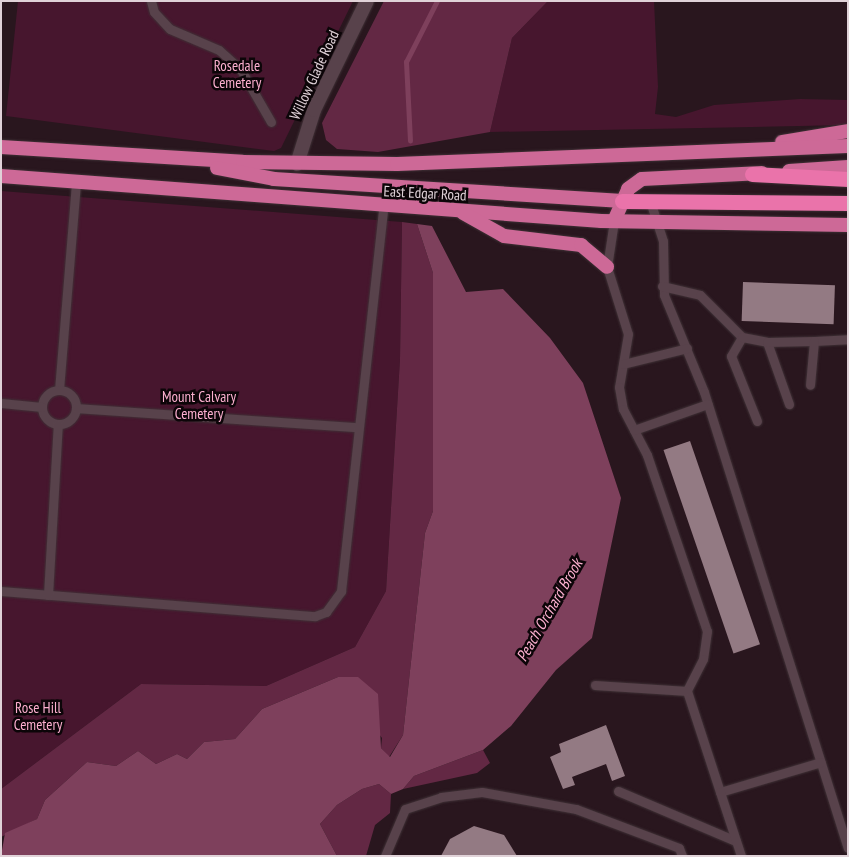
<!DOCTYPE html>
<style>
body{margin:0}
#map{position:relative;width:849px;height:857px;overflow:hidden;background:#29161e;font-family:"PT Sans Narrow",sans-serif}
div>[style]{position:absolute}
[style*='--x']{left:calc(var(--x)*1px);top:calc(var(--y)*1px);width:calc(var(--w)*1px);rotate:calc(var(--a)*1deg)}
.green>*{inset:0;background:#47162e}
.forest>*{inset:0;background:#632844}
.water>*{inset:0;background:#7e405c}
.stream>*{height:4.5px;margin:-2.25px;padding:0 2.25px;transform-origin:2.25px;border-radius:2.25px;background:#7e405c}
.building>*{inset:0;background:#937a83;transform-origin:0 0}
.roads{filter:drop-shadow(0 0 1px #3f3136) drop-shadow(0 0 1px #3f3136)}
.service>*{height:9px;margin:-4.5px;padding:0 4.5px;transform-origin:4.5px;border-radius:4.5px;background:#58424b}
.service>.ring{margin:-4.5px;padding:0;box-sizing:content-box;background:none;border:9px solid #58424b;border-radius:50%}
.minor>*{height:14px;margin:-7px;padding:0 7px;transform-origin:7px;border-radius:7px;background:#58424b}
.trunk>*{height:14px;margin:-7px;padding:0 7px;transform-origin:7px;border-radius:7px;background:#cd6997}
.motorway>*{height:15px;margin:-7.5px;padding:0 7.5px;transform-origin:7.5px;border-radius:7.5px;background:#ea73aa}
span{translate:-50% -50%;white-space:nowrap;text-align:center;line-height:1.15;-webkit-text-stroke:5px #0c0508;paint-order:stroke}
.park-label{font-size:15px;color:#fcafcf}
.street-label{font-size:15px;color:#e0d2d8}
.water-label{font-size:16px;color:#fdb0d0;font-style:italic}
.frame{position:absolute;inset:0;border:2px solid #e0d2d8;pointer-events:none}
</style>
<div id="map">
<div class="green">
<i style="clip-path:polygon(18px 1px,353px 1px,281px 148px,274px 151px,6px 116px)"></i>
<i style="clip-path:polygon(548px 1px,654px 1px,658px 87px,655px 114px,676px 117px,714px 105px,800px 99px,848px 100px,848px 125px,490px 132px,512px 38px)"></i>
<i style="clip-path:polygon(1px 191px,402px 222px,400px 359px,386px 591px,355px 647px,266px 686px,141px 684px,1px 789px)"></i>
</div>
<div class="forest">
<i style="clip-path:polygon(384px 1px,548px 1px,512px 38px,490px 132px,378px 152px,337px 149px,326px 140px,322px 123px)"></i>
<i style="clip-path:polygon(402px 222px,417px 224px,433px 273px,433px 511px,425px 533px,403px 735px,389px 757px,381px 748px,382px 738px,338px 677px,262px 709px,235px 739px,204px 742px,187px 759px,177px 754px,156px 764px,138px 751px,116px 766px,87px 762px,45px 800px,37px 819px,1px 837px,1px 789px,141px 684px,266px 686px,355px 647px,386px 591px,400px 359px)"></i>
<i style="clip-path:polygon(483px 750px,490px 763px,477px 773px,403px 789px,414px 776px)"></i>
<i style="clip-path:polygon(379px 784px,391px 794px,390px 813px,375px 825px,366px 856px,337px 856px,320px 824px,337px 805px,362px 789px)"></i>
</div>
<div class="water">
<i style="clip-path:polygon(417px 224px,432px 226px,466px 292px,503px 289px,550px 338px,583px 383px,621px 498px,592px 638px,556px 670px,511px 726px,483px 750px,414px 776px,403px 789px,391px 794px,379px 784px,362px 789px,337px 805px,320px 824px,337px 856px,1px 856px,5px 833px,37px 819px,45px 800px,87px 762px,116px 766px,138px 751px,156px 764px,177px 754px,187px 759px,204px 742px,235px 739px,262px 709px,338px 677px,358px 677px,378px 694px,381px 748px,390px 757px,403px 735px,425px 533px,433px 511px,433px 273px)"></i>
</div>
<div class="stream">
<i style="--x:410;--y:141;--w:79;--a:-92.9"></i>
<i style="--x:406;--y:62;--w:68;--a:-63.1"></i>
</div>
<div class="building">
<i style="left:743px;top:282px;width:92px;height:39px;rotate:2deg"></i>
<i style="left:690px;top:441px;width:215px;height:28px;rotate:71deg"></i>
<i style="clip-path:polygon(606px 725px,625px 776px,612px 781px,606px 764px,572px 777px,575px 785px,563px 789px,550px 757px,561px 752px,559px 744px)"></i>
<i style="clip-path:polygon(474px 826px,504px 835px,517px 856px,441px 856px,450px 839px)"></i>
</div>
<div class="roads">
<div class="service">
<i style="--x:151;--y:1;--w:11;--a:75"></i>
<i style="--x:154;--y:12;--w:23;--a:47"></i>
<i style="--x:170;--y:29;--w:53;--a:23.2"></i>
<i style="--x:219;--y:50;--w:30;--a:42"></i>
<i style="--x:241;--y:70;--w:60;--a:60"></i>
<i style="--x:650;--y:201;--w:42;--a:72"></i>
<i style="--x:663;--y:241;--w:54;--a:88.9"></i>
<i style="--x:664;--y:295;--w:105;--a:67.6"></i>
<i style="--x:704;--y:392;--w:478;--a:72.5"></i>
<i style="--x:614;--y:221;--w:47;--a:98.7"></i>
<i style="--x:607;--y:267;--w:70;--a:72.6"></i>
<i style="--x:628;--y:334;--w:54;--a:99.6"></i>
<i style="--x:619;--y:387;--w:22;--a:80"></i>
<i style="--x:623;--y:409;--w:52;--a:62.4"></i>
<i style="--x:647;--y:455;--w:186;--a:71.2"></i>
<i style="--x:707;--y:631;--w:28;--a:98"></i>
<i style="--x:703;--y:659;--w:36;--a:117"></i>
<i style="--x:687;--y:691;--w:106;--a:71.9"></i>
<i style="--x:720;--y:792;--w:105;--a:-16.5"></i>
<i style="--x:662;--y:286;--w:39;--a:13"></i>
<i style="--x:700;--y:295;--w:59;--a:45"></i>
<i style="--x:742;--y:337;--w:22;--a:120"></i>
<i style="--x:731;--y:356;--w:70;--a:68.2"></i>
<i style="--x:742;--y:337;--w:25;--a:11"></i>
<i style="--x:767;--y:342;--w:66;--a:70.5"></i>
<i style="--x:814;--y:341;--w:34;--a:-3"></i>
<i style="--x:767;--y:342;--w:47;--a:-1.2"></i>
<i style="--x:814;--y:341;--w:44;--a:95.2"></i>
<i style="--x:623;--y:364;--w:66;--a:-14"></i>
<i style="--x:59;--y:390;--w:210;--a:-85.3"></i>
<i class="ring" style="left:42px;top:390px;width:25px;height:25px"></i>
<i style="--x:1;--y:403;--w:41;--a:5.6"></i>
<i style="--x:76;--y:408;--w:281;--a:3.9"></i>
<i style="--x:634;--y:430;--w:78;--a:-19.4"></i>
<i style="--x:1;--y:591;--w:315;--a:4.6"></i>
<i style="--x:315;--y:616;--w:12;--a:-20"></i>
<i style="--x:326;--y:612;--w:26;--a:-54"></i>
<i style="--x:341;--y:591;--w:385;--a:-83.7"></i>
<i style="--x:48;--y:595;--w:171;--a:-86.7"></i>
<i style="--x:595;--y:685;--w:92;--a:3.7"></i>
<i style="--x:618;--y:791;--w:128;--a:23"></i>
<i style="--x:720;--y:792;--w:67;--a:71.8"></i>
<i style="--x:385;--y:856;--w:51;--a:-66.9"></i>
<i style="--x:405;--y:809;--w:38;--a:-18"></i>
<i style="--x:441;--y:797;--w:41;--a:-7"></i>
<i style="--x:482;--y:792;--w:96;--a:10.3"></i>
<i style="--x:576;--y:809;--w:110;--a:20.7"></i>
<i style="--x:679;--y:848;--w:9;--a:69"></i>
</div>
<div class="minor">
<i style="--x:297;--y:164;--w:57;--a:-72.5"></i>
<i style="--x:314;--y:110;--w:121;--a:-64.1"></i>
</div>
<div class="trunk">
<i style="--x:782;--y:142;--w:67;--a:-9.5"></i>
<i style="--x:1;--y:147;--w:242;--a:3.5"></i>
<i style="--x:243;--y:162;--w:154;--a:0.7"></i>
<i style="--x:397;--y:164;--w:451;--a:-2.3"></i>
<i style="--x:217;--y:168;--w:58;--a:10.9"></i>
<i style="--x:274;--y:179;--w:349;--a:3.6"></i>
<i style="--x:789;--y:171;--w:59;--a:-3.9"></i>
<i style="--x:1;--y:176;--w:602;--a:4.29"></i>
<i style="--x:601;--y:221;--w:247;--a:0.9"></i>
<i style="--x:463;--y:213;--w:47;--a:29.3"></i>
<i style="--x:504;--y:236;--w:78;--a:6.7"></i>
<i style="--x:581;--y:245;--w:34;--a:40"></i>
<i style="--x:614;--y:221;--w:35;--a:-66"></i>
<i style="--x:628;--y:189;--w:17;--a:-36"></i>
<i style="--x:642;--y:179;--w:120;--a:-2.9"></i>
</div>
<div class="motorway">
<i style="--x:752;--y:174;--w:96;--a:3"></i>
<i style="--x:622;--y:201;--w:226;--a:0.5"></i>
</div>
</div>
<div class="park-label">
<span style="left:237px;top:74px">Rosedale<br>Cemetery</span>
<span style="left:199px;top:405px">Mount Calvary<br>Cemetery</span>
<span style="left:38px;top:716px">Rose Hill<br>Cemetery</span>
</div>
<div class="street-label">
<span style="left:314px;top:75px;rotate:-65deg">Willow Glade Road</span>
<span style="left:425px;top:193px;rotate:3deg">East Edgar Road</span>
</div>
<div class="water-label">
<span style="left:549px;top:610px;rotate:-60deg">Peach Orchard Brook</span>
</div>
<div class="frame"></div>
</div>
